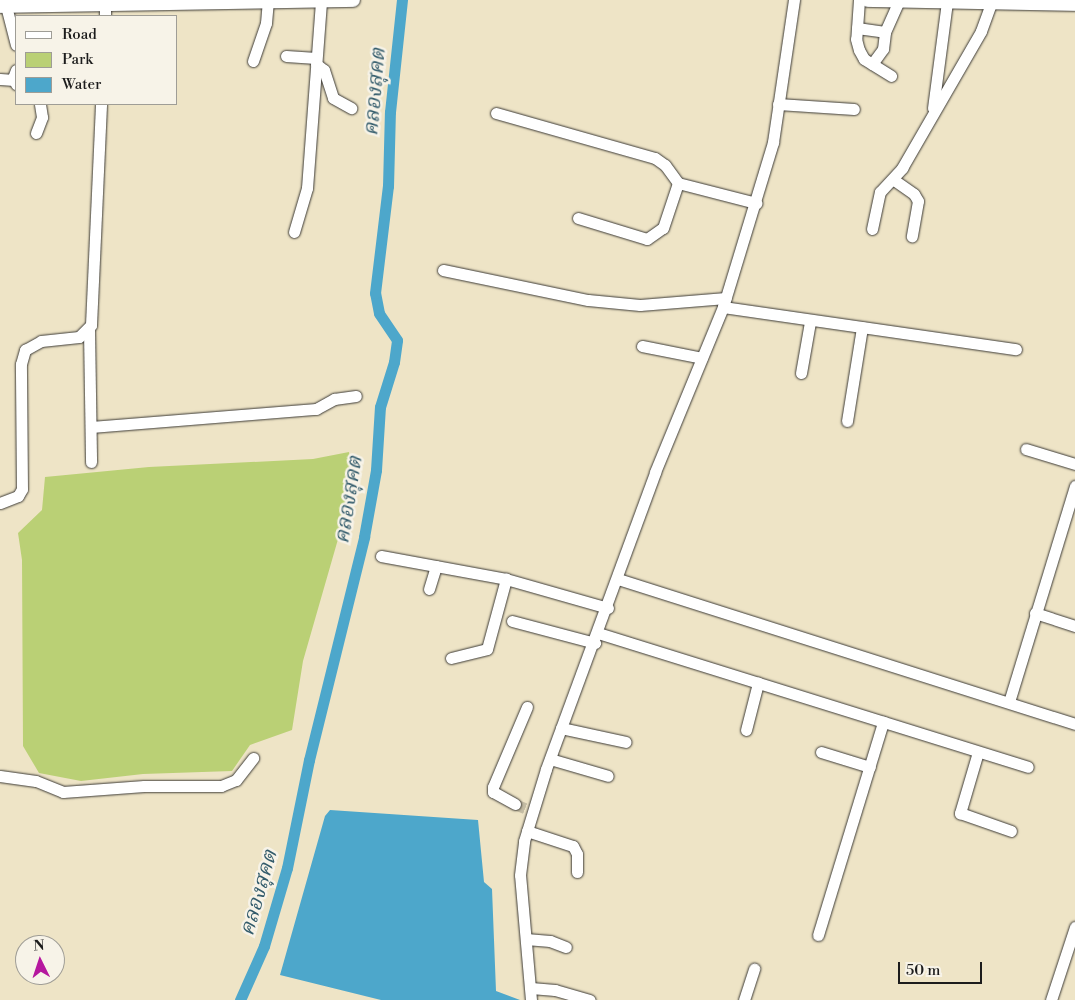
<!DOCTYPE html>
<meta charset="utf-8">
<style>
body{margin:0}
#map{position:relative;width:1075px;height:1000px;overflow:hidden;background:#eee4c6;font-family:"Libre Bodoni","Noto Serif Thai",serif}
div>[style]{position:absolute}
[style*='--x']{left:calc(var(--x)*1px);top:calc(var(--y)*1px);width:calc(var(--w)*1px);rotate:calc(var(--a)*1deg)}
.green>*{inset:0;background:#bad075}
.water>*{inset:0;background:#4da7cb}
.canal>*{height:11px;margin:-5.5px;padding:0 5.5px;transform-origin:5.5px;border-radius:5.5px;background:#4da7cb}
.minor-tunnel>*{height:11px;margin-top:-5.5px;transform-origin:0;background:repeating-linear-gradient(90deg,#c4bca4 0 11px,transparent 0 16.5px)}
.roads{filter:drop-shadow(0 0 1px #3c3a36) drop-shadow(0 0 1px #3c3a36)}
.minor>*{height:11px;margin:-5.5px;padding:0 5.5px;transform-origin:5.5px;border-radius:5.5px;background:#fff}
.major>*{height:14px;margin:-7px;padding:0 7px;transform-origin:7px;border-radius:7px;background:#fff}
span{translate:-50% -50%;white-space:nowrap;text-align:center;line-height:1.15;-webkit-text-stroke:5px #f7f3e8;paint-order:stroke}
.water-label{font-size:21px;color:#325b6b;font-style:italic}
.legend{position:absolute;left:15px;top:15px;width:162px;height:90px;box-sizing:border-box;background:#f7f3e8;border:1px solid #9f9d96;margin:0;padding:6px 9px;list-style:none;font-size:15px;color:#1c1c1c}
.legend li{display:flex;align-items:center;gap:10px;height:25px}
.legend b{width:25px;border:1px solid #9f9d96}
.north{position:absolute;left:15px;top:935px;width:50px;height:50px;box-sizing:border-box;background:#f7f3e8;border:1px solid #9f9d96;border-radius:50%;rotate:356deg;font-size:14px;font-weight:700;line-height:20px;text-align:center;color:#1c1c1c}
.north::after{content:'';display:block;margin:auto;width:18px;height:22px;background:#b5179e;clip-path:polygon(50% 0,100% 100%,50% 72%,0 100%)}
.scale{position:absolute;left:898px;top:962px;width:84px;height:22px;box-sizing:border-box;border:2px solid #1c1c1c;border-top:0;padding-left:6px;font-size:15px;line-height:18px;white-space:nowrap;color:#1c1c1c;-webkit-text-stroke:4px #f7f3e8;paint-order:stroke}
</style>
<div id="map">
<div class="green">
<i style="clip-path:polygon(349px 452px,353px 487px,303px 661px,292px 730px,250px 745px,232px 771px,143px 774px,81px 781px,39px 773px,23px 746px,22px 560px,18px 533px,42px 510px,45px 477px,149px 467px,313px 459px)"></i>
</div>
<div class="water">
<i style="clip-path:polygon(330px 810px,478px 820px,484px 882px,492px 889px,496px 991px,520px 1000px,381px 1000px,280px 975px,325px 816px)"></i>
</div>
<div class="canal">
<i style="--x:240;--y:1000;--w:59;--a:-66"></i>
<i style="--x:264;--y:946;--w:81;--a:-73.6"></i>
<i style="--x:287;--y:868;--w:110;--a:-78.5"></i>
<i style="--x:309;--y:760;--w:230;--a:-76.1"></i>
<i style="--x:364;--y:537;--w:68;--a:-79.8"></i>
<i style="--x:376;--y:470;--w:63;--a:-86.4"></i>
<i style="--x:380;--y:407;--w:47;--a:-72.7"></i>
<i style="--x:394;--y:362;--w:22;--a:-82"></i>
<i style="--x:397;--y:340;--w:32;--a:-124"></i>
<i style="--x:379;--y:313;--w:20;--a:-101"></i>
<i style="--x:375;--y:293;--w:108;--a:-83.1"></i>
<i style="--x:388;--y:186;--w:74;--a:-88.5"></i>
<i style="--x:390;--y:112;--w:113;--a:-83.9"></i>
</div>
<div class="minor-tunnel">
<i style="--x:515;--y:804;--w:11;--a:22"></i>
</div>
<div class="roads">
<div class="minor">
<i style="--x:859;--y:0;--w:39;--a:94"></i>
<i style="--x:856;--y:39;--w:11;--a:75"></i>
<i style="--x:859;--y:50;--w:10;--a:61"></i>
<i style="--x:864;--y:59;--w:32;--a:32"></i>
<i style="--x:6;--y:6;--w:40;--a:75.6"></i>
<i style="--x:105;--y:16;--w:12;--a:-90"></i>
<i style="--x:857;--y:28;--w:28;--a:8"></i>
<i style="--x:885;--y:32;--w:35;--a:-66"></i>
<i style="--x:286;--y:56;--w:30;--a:4"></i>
<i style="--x:253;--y:61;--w:40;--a:-71.1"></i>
<i style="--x:266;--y:23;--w:22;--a:-85"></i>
<i style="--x:316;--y:64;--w:10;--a:37"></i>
<i style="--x:324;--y:70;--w:29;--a:72"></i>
<i style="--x:333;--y:98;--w:21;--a:29"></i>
<i style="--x:872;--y:64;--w:19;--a:-54"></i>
<i style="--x:883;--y:49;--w:17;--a:-83"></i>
<i style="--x:16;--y:70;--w:9;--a:111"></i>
<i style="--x:13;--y:78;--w:7;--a:63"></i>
<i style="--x:0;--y:79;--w:14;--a:4"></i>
<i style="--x:778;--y:104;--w:76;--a:3.8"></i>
<i style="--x:933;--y:108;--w:108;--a:-82.5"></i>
<i style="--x:496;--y:113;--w:165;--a:15.8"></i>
<i style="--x:655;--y:158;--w:12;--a:35"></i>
<i style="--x:665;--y:165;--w:22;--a:54"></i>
<i style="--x:678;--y:183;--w:81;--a:14.4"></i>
<i style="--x:36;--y:133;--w:17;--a:-69"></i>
<i style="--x:42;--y:117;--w:13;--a:-99"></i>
<i style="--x:894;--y:180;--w:24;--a:35"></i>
<i style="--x:914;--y:194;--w:8;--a:60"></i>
<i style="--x:918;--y:201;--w:36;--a:100"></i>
<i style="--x:578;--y:218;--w:72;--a:16.9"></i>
<i style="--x:647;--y:239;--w:19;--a:-35"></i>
<i style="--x:663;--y:228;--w:47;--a:-71.6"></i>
<i style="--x:872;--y:229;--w:38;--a:-78"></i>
<i style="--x:880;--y:192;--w:33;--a:-47"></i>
<i style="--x:902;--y:168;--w:158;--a:-60"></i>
<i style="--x:981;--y:31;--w:32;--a:-70"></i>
<i style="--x:294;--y:232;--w:46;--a:-73.5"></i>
<i style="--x:307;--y:188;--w:189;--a:-85.7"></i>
<i style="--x:443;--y:270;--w:148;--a:11.7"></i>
<i style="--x:588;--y:300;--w:52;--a:5.5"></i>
<i style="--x:640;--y:305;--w:86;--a:-4.7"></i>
<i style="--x:723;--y:307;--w:296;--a:8.2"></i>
<i style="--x:89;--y:330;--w:132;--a:89.1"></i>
<i style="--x:642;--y:346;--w:61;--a:11.3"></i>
<i style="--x:801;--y:373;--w:52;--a:-80"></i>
<i style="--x:847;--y:421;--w:95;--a:-80.9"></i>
<i style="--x:91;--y:427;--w:226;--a:-4.6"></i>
<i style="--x:316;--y:409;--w:21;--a:-29"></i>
<i style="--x:334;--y:399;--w:22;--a:-8"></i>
<i style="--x:1026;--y:449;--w:51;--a:17"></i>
<i style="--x:0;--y:503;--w:19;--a:-21"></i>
<i style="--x:18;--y:496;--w:8;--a:-60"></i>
<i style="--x:22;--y:489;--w:125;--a:-90.5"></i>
<i style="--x:21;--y:364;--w:15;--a:-74"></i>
<i style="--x:25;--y:350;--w:18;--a:-29"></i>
<i style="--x:41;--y:341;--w:38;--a:-6"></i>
<i style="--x:79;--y:337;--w:17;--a:-45"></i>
<i style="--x:91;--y:325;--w:221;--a:-87.4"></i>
<i style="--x:381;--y:556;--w:127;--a:10.4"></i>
<i style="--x:506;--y:579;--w:106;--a:15.9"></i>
<i style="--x:618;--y:579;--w:479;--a:17.6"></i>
<i style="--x:429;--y:589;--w:24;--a:-73"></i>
<i style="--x:1035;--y:613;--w:42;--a:18"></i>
<i style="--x:512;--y:621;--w:86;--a:14.8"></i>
<i style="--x:598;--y:633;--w:450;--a:17.3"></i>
<i style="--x:451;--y:658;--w:37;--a:-14"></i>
<i style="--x:487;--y:649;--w:73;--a:-74.8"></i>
<i style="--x:1009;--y:702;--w:226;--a:-73"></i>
<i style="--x:561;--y:728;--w:66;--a:12.2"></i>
<i style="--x:746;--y:730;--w:49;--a:-75.7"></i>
<i style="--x:821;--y:752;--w:51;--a:17"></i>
<i style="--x:978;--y:752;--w:64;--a:106.4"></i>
<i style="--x:960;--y:813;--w:54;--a:19.4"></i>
<i style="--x:550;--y:759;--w:60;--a:16.3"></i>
<i style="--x:0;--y:776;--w:36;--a:8"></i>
<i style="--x:36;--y:781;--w:29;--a:22"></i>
<i style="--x:63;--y:792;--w:81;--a:-4.2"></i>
<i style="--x:144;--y:786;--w:77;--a:0"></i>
<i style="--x:221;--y:786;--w:16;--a:-22"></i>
<i style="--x:236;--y:780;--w:28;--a:-52"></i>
<i style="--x:515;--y:804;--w:25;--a:-151"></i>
<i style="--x:493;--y:792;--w:5;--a:-90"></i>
<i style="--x:493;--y:787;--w:87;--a:-67"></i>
<i style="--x:527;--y:831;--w:48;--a:18.1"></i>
<i style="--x:573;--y:846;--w:9;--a:63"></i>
<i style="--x:577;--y:854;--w:18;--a:90"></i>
<i style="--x:818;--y:935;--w:223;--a:-73"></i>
<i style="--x:526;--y:939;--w:24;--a:5"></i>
<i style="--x:550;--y:941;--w:17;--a:21"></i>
<i style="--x:531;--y:988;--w:24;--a:5"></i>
<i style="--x:555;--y:990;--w:36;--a:16"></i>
<i style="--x:531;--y:1000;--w:125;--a:-95"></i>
<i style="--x:520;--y:875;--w:34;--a:-83"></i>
<i style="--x:524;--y:841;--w:75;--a:-73"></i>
<i style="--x:546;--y:769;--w:316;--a:-69.8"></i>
<i style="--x:655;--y:472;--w:178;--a:-67.6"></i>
<i style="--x:723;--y:307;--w:172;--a:-73.1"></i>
<i style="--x:773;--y:142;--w:144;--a:-81.6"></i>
<i style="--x:744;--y:1000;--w:33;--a:-72"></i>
<i style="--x:1051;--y:1000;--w:77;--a:-71.8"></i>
</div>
<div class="major">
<i style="--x:868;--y:0;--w:207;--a:1.1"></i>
<i style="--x:0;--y:6;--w:353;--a:-1"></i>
</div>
</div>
<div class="water-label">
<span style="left:375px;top:92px;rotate:-85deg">คลองสุคต</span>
<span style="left:349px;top:500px;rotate:-81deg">คลองสุคต</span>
<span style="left:259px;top:893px;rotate:-74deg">คลองสุคต</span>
</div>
<ul class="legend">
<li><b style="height:6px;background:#fff"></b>Road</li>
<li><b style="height:14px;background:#bad075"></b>Park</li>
<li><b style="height:14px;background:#4da7cb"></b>Water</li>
</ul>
<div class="north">N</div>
<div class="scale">50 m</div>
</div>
